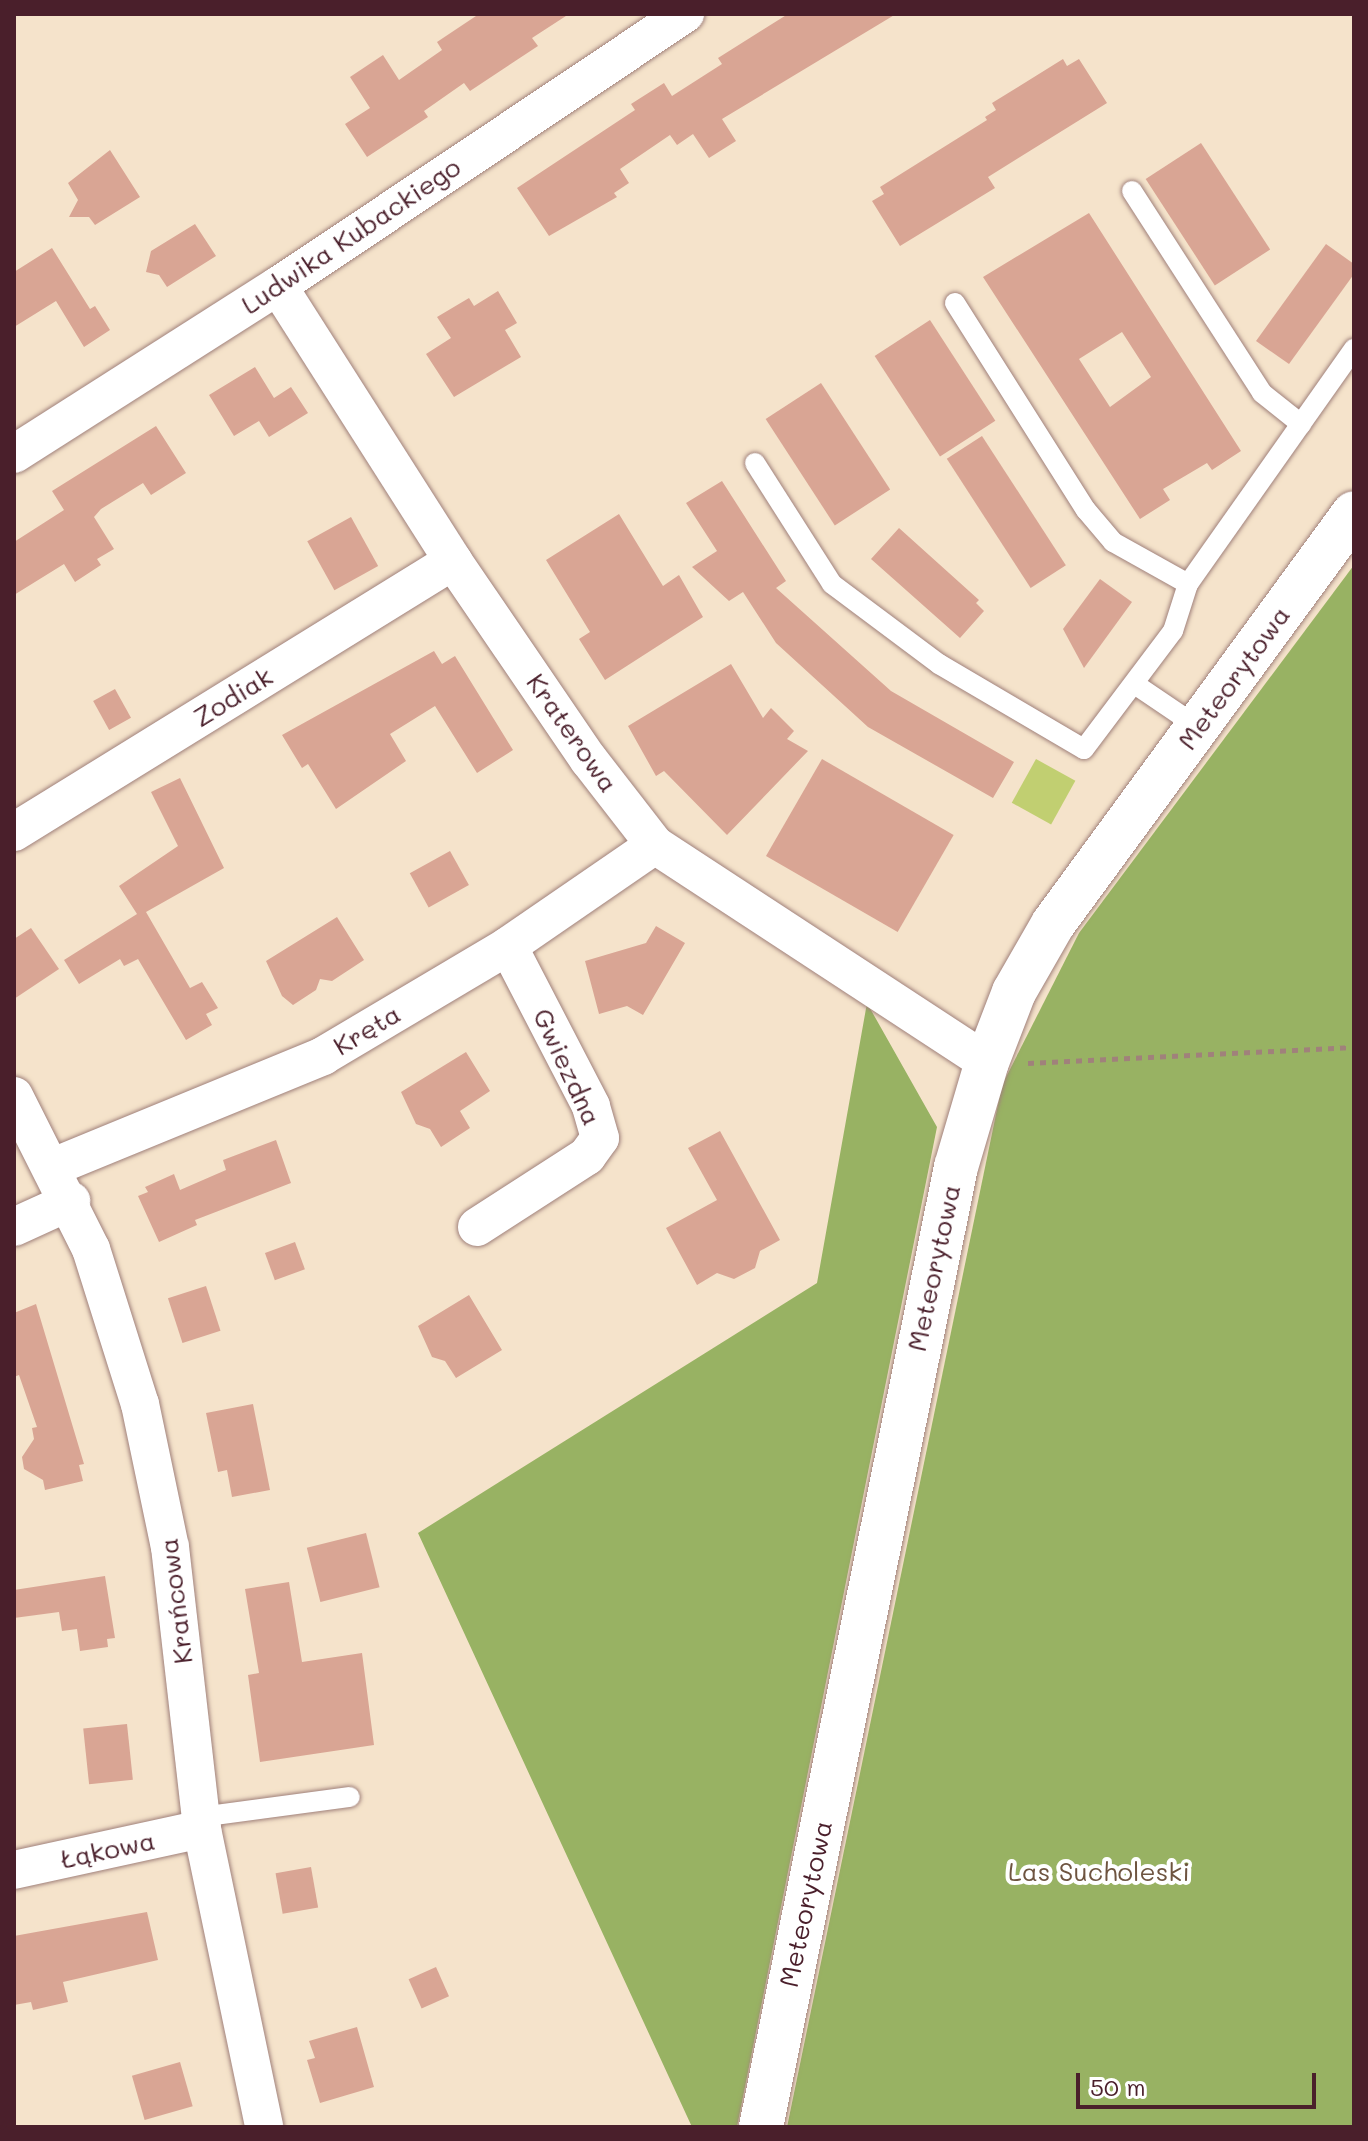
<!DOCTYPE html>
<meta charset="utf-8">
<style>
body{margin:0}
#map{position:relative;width:1368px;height:2141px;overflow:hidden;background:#f5e3cb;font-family:Mali,sans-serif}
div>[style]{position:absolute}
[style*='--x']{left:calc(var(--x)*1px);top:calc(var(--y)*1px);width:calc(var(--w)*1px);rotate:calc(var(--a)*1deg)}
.green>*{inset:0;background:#c1cf71;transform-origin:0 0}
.forest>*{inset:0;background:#98b263}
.building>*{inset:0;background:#d9a594;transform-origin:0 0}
.path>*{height:5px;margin-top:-2.5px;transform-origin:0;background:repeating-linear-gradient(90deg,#a0817b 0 6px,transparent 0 12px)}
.roads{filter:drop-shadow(0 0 2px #a0817b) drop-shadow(0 0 2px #a0817b)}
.service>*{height:20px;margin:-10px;padding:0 10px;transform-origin:10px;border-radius:10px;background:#fff}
.minor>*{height:38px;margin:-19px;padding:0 19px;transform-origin:19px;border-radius:19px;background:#fff}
.tertiary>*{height:44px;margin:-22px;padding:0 22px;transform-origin:22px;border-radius:22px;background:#fff}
span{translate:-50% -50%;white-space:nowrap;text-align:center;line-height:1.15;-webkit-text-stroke:8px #fff;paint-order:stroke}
.street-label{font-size:26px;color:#4a1f2b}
.park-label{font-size:26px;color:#6e5440}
.frame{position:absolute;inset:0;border:16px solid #4a1f2b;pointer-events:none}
.scale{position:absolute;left:1076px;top:2073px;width:240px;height:36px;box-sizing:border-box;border:4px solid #4a1f2b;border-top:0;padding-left:10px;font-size:24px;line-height:28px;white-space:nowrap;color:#4a1f2b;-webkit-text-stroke:6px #fff;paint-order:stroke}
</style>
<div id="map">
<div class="green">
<i style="left:1036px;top:759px;width:45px;height:50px;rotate:29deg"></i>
</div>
<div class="forest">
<i style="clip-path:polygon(1354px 565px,1354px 2127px,787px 2127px,1002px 1085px,1079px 933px)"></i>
<i style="clip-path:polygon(867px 1003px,937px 1127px,737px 2127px,692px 2127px,418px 1533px,817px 1283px)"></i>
</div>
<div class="building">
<i style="clip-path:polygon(479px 14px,569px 14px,532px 38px,538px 46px,470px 91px,464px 83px,424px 111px,428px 117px,367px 157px,345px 124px,370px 108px,350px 77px,383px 55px,399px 80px,442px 50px,437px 42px)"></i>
<i style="clip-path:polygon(788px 14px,896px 14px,722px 119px,736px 141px,709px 158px,693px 134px,677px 145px,670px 135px,620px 169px,629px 183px,614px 193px,617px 197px,549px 236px,517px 188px,635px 110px,631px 104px,664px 83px,672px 96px,722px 64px,718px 58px)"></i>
<i style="clip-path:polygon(1063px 59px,1067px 66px,1079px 59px,1107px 103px,988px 177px,995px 188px,900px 246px,872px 201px,884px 194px,880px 187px,987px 120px,985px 117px,996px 110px,992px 103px)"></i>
<i style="left:1201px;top:143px;width:127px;height:66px;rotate:57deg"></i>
<i style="clip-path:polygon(110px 150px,140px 197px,95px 225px,89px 217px,69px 217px,78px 200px,68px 183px)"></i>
<i style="clip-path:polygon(evenodd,1089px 213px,1241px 451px,1212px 470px,1207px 463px,1163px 489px,1170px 500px,1140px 519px,983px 277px,1089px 213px,1122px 332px,1151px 377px,1110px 407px,1079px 359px,1122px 332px)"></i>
<i style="clip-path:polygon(195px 224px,216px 256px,167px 287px,159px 275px,146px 272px,151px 251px)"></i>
<i style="clip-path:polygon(1326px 244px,1354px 264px,1354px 274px,1289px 364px,1256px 341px)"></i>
<i style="clip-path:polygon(52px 248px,90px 309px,95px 306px,110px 330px,84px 347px,56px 301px,14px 327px,14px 272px)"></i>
<i style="clip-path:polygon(498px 291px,517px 323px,505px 330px,521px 357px,454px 397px,426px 354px,451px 338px,437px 317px,469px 298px,474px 306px)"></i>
<i style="left:930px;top:320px;width:120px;height:66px;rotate:57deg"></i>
<i style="clip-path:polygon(255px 367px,274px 398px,291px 387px,308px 413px,269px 437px,259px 421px,234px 436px,209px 395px)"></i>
<i style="left:821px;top:383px;width:127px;height:66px;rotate:57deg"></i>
<i style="clip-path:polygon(156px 426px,186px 473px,151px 495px,143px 483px,101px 509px,94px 517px,114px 549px,97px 559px,101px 565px,75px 582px,64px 564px,14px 595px,14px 542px,64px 510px,52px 491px)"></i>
<i style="left:982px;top:436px;width:154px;height:42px;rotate:57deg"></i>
<i style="clip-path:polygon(722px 481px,786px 581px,776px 588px,891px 691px,1014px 762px,993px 798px,868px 727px,776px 643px,743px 592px,729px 601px,692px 567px,717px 551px,686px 503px)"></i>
<i style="clip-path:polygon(619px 514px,663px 586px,679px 575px,703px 617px,605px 680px,579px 639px,590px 632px,546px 560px)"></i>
<i style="left:351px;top:517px;width:56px;height:50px;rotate:61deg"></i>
<i style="clip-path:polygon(899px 528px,979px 600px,976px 603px,984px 611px,960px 638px,871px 559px)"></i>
<i style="clip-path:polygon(1100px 579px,1132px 602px,1084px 668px,1063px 629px)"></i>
<i style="clip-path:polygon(434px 651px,442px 664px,455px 656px,513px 750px,477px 773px,435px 706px,390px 734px,406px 761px,336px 809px,308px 764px,302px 768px,282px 735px)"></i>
<i style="clip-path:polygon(731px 664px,763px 718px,771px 708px,794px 731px,787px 739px,808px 751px,727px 835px,664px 771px,656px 776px,628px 726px)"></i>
<i style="left:115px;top:689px;width:33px;height:25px;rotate:61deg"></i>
<i style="left:822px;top:759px;width:152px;height:112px;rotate:30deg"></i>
<i style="clip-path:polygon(180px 778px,224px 868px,146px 912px,190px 988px,202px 982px,218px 1008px,206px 1014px,212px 1025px,186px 1040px,138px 959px,124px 966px,120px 959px,79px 984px,64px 960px,137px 914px,119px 886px,178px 846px,151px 792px)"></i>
<i style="left:450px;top:851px;width:39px;height:46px;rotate:61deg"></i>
<i style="clip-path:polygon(337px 917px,364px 960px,332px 981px,320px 979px,316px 990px,293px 1005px,282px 996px,266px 961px)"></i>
<i style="clip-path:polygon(656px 926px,685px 943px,643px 1015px,627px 1006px,599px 1014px,585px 961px,646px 943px)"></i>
<i style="clip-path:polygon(31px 928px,59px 969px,14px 999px,14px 939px)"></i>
<i style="clip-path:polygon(466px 1052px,490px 1091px,460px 1111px,470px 1128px,441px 1147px,430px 1129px,416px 1124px,401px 1092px)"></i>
<i style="clip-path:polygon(720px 1131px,780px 1240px,760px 1251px,755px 1268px,734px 1279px,717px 1273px,697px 1285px,666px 1228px,717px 1200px,688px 1148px)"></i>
<i style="clip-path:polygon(276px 1140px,291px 1183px,195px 1220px,197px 1225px,159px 1242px,138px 1196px,148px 1192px,145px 1187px,174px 1174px,180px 1190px,226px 1170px,223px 1160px)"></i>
<i style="left:295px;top:1242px;width:29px;height:32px;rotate:70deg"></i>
<i style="left:206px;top:1286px;width:47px;height:40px;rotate:72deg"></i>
<i style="clip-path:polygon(469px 1295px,502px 1350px,456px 1378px,445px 1361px,432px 1357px,418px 1326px)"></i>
<i style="clip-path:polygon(36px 1304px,84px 1464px,79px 1465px,83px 1481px,45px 1490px,43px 1480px,24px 1469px,22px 1457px,34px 1439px,32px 1428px,37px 1427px,19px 1375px,14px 1377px,14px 1313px)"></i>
<i style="clip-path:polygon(253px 1404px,270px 1490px,232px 1497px,227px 1470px,218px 1472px,206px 1413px)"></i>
<i style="left:366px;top:1533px;width:56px;height:61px;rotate:76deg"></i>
<i style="clip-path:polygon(105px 1576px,115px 1638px,107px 1639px,108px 1647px,80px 1651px,77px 1629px,62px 1631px,59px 1612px,14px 1618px,14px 1590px)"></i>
<i style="clip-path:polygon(289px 1582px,302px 1662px,362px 1653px,374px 1745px,260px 1762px,248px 1675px,259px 1673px,245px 1589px)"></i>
<i style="left:127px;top:1724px;width:56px;height:44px;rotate:84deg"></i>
<i style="left:311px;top:1867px;width:41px;height:36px;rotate:80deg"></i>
<i style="clip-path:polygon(147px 1912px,158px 1960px,63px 1982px,68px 2002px,33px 2010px,31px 2002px,14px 2005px,14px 1936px)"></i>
<i style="left:436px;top:1967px;width:32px;height:30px;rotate:66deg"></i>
<i style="clip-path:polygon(357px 2027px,374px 2087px,320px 2103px,307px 2060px,315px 2058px,309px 2041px)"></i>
<i style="left:180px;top:2062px;width:46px;height:50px;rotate:74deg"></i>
</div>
<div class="path">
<i style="--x:1028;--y:1063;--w:326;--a:-2.8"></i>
</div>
<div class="roads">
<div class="service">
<i style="--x:1132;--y:191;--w:240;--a:57.2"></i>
<i style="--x:1262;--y:393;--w:50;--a:38.5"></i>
<i style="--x:955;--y:303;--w:245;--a:57.7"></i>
<i style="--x:1086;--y:510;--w:42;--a:49.8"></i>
<i style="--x:1113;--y:542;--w:86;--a:29.2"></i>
<i style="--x:1188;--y:584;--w:288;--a:-54.8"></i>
<i style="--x:755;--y:463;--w:143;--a:57.5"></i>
<i style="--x:832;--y:584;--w:134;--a:36.8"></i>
<i style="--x:939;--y:664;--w:168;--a:30.4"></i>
<i style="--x:1084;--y:749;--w:148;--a:-53"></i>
<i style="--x:1173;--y:631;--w:49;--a:-72.3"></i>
<i style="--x:1136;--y:685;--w:75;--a:34.1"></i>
<i style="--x:200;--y:1817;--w:151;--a:-7.6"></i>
</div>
<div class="minor">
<i style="--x:278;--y:286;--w:326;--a:57.5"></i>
<i style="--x:453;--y:561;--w:241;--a:55.7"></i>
<i style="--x:589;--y:760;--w:108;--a:52.2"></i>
<i style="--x:655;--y:845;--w:397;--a:33.2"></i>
<i style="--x:14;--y:454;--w:313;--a:-32.5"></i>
<i style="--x:278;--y:286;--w:490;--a:-33.8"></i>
<i style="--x:14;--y:832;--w:516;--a:-31.69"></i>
<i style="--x:14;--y:1096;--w:171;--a:63.3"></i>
<i style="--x:91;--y:1249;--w:163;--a:72.5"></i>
<i style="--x:140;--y:1404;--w:146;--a:78.2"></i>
<i style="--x:170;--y:1547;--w:284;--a:83.5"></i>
<i style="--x:202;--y:1829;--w:304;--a:78.2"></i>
<i style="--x:53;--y:1167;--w:292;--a:-22.3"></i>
<i style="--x:323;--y:1056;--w:215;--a:-30.7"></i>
<i style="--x:508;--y:946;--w:178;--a:-34.5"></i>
<i style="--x:14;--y:1227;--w:63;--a:-24.5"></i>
<i style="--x:477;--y:1227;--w:131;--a:-32.8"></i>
<i style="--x:587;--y:1156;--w:22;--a:-54"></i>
<i style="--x:600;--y:1138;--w:33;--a:-106"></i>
<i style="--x:591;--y:1106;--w:180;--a:-117.4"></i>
<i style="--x:14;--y:1870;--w:192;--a:-12.3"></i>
</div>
<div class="tertiary">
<i style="--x:761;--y:2127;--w:980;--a:-78.52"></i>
<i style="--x:956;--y:1167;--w:109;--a:-73.6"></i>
<i style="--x:987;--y:1062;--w:75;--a:-68.9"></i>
<i style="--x:1014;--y:992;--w:78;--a:-60.2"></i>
<i style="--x:1053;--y:924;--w:509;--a:-53.78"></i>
</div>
</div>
<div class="street-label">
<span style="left:351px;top:236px;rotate:-34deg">Ludwika Kubackiego</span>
<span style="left:1234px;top:678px;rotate:-54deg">Meteorytowa</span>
<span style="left:233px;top:697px;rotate:-32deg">Zodiak</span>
<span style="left:572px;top:733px;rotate:55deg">Kraterowa</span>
<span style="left:367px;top:1030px;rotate:-31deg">Kręta</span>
<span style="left:567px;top:1067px;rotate:65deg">Gwiezdna</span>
<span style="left:934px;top:1268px;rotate:-78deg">Meteorytowa</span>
<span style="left:176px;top:1601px;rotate:-97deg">Krańcowa</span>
<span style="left:108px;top:1850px;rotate:-12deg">Łąkowa</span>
<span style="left:806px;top:1904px;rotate:-78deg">Meteorytowa</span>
</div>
<div class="park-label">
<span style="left:1099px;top:1872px">Las Sucholeski</span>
</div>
<div class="frame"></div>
<div class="scale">50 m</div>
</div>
